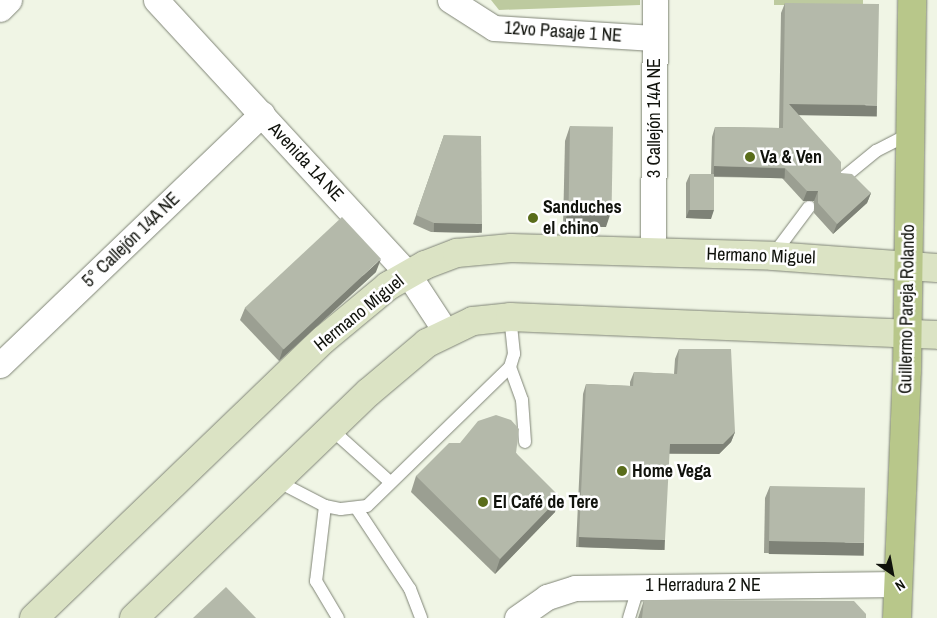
<!DOCTYPE html>
<meta charset="utf-8">
<style>
body{margin:0}
#map{position:relative;width:937px;height:618px;overflow:hidden;background:#f0f5e5;font-family:"Archivo Narrow",sans-serif}
div>[style]{position:absolute}
[style*='--x']{left:calc(var(--x)*1px);top:calc(var(--y)*1px);width:calc(var(--w)*1px);rotate:calc(var(--a)*1deg)}
.green>*{inset:0;background:#bdca9f;transform-origin:0 0}
.roads{filter:drop-shadow(0 0 1px #7f8476) drop-shadow(0 0 1px #7f8476)}
.lane>*{height:12px;margin:-6px;padding:0 6px;transform-origin:6px;border-radius:6px;background:#fff}
.street>*{height:25px;margin:-12.5px;padding:0 12.5px;transform-origin:12.5px;border-radius:12.5px;background:#fff}
.secondary>*{height:28px;margin:-14px;padding:0 14px;transform-origin:14px;border-radius:14px;background:#dbe3c4}
.primary>*{height:28px;margin:-14px;padding:0 14px;transform-origin:14px;border-radius:14px;background:#b8c78a}
.wall>*{inset:0;background:#9b9f92}
.shaded-wall>*{inset:0;background:#7e8277;transform-origin:0 0}
.building>*{inset:0;background:#b4b9aa;transform-origin:0 0}
.dots>*{width:14px;height:14px;translate:-50% -50%;box-sizing:border-box;border:2px solid #fff;border-radius:50%}
span{translate:-50% -50%;white-space:nowrap;text-align:center;line-height:1.15;-webkit-text-stroke:5px #fff;paint-order:stroke}
.street-label{font-size:18px;color:#10120c}
.poi-label{font-size:18px;color:#10120c;font-weight:700}
.left{translate:0 -50%;text-align:left}
.north{position:absolute;left:867px;top:548px;width:50px;height:50px;-webkit-text-stroke:4px #fff;paint-order:stroke;rotate:147deg;font-size:14px;font-weight:700;line-height:20px;text-align:center;color:#10120c}
.north::after{content:'';display:block;margin:auto;width:18px;height:22px;background:#10120c;clip-path:polygon(50% 0,100% 100%,50% 72%,0 100%)}
</style>
<div id="map">
<div class="green">
<i style="clip-path:polygon(491px 0,640px 0,640px 5px,499px 10px)"></i>
<i style="left:774px;top:0;width:89px;height:5px"></i>
</div>
<div class="roads">
<div class="lane">
<i style="--x:843;--y:178;--w:43;--a:-39.3"></i>
<i style="--x:876;--y:151;--w:37;--a:-27"></i>
<i style="--x:773;--y:255;--w:60;--a:-53.1"></i>
<i style="--x:510;--y:367;--w:35;--a:70"></i>
<i style="--x:522;--y:400;--w:42;--a:85.9"></i>
<i style="--x:331;--y:429;--w:78;--a:41.9"></i>
<i style="--x:277;--y:481;--w:54;--a:27.5"></i>
<i style="--x:325;--y:506;--w:16;--a:11"></i>
<i style="--x:341;--y:509;--w:26;--a:-7"></i>
<i style="--x:367;--y:506;--w:199;--a:-44.2"></i>
<i style="--x:510;--y:367;--w:14;--a:-73"></i>
<i style="--x:514;--y:354;--w:37;--a:-96"></i>
<i style="--x:325;--y:506;--w:76;--a:96.8"></i>
<i style="--x:316;--y:581;--w:43;--a:59.3"></i>
<i style="--x:357;--y:509;--w:96;--a:56.5"></i>
<i style="--x:410;--y:589;--w:31;--a:69"></i>
<i style="--x:629;--y:618;--w:34;--a:-73"></i>
</div>
<div class="street">
<i style="--x:156;--y:0;--w:372;--a:47.4"></i>
<i style="--x:408;--y:274;--w:69;--a:56.8"></i>
<i style="--x:450;--y:0;--w:52;--a:32.5"></i>
<i style="--x:494;--y:28;--w:160;--a:3.6"></i>
<i style="--x:0;--y:9;--w:13;--a:-45"></i>
<i style="--x:653;--y:237;--w:237;--a:-89.5"></i>
<i style="--x:0;--y:365;--w:363;--a:-43.8"></i>
<i style="--x:517;--y:618;--w:37;--a:-35"></i>
<i style="--x:547;--y:597;--w:29;--a:-18"></i>
<i style="--x:575;--y:588;--w:323;--a:-0.7"></i>
</div>
<div class="secondary">
<i style="--x:34;--y:618;--w:401;--a:-43.9"></i>
<i style="--x:323;--y:340;--w:85;--a:-39.7"></i>
<i style="--x:388;--y:286;--w:43;--a:-29.6"></i>
<i style="--x:425;--y:265;--w:34;--a:-21"></i>
<i style="--x:457;--y:253;--w:54;--a:-5.3"></i>
<i style="--x:511;--y:248;--w:262;--a:1.7"></i>
<i style="--x:773;--y:256;--w:164;--a:4.2"></i>
<i style="--x:134;--y:618;--w:326;--a:-43.9"></i>
<i style="--x:369;--y:392;--w:76;--a:-40.2"></i>
<i style="--x:427;--y:343;--w:51;--a:-25.6"></i>
<i style="--x:473;--y:321;--w:37;--a:-6"></i>
<i style="--x:510;--y:317;--w:427;--a:2.4"></i>
</div>
<div class="primary">
<i style="--x:897;--y:618;--w:247;--a:-87.7"></i>
<i style="--x:907;--y:371;--w:371;--a:-89.2"></i>
</div>
</div>
<div class="wall">
<i style="clip-path:polygon(785px 3px,873px 115px,798px 114px,841px 173px,871px 193px,867px 203px,833px 234px,814px 213px,814px 201px,803px 201px,782px 178px,714px 177px,711px 219px,686px 218px,686px 183px,690px 174px,711px 174px,712px 137px,715px 127px,779px 128px,781px 13px)"></i>
<i style="clip-path:polygon(570px 126px,606px 227px,563px 227px,565px 141px)"></i>
<i style="clip-path:polygon(444px 135px,479px 233px,431px 232px,413px 224px)"></i>
<i style="clip-path:polygon(376px 272px,279px 361px,240px 320px,245px 308px)"></i>
<i style="clip-path:polygon(679px 349px,735px 432px,731px 442px,719px 454px,669px 454px,662px 550px,576px 547px,583px 394px,586px 384px,630px 386px,630px 382px,634px 372px,674px 374px,675px 359px)"></i>
<i style="clip-path:polygon(516px 453px,555px 512px,495px 574px,411px 492px,416px 476px)"></i>
<i style="clip-path:polygon(770px 486px,860px 554px,764px 553px,765px 498px)"></i>
<i style="clip-path:polygon(644px 600px,866px 618px,638px 618px)"></i>
</div>
<div class="shaded-wall">
<i style="left:789px;top:104px;width:88px;height:11px;rotate:1deg"></i>
<i style="left:714px;top:166px;width:71px;height:10px;rotate:2deg"></i>
<i style="clip-path:polygon(807px 191px,818px 191px,814px 201px,803px 201px)"></i>
<i style="clip-path:polygon(871px 193px,867px 203px,833px 234px,837px 224px)"></i>
<i style="clip-path:polygon(689px 210px,714px 210px,711px 219px,686px 218px)"></i>
<i style="clip-path:polygon(568px 212px,611px 212px,606px 227px,563px 227px)"></i>
<i style="left:434px;top:223px;width:48px;height:9px;rotate:1deg"></i>
<i style="clip-path:polygon(381px 259px,376px 272px,279px 361px,283px 349px)"></i>
<i style="clip-path:polygon(735px 432px,731px 442px,719px 454px,666px 453px,670px 444px)"></i>
<i style="clip-path:polygon(560px 497px,555px 512px,495px 574px,500px 559px)"></i>
<i style="left:579px;top:537px;width:86px;height:10px;rotate:2deg"></i>
<i style="left:769px;top:541px;width:95px;height:13px;rotate:1deg"></i>
</div>
<div class="building">
<i style="clip-path:polygon(785px 3px,879px 4px,877px 105px,789px 104px,841px 162px,841px 173px,852px 174px,871px 193px,837px 224px,818px 203px,818px 191px,807px 191px,785px 168px,714px 166px,715px 127px,783px 128px)"></i>
<i style="left:570px;top:126px;width:43px;height:86px;rotate:1deg"></i>
<i style="clip-path:polygon(444px 135px,481px 136px,482px 224px,434px 223px,416px 215px)"></i>
<i style="left:690px;top:174px;width:24px;height:36px"></i>
<i style="left:342px;top:217px;width:57px;height:133px;rotate:47deg"></i>
<i style="clip-path:polygon(679px 349px,731px 349px,735px 432px,723px 444px,670px 444px,665px 540px,579px 537px,586px 384px,633px 386px,634px 372px,677px 374px)"></i>
<i style="clip-path:polygon(496px 415px,511px 420px,519px 429px,516px 453px,560px 497px,500px 559px,416px 476px,449px 443px,460px 443px,478px 421px)"></i>
<i style="left:770px;top:486px;width:95px;height:55px;rotate:1deg"></i>
<i style="clip-path:polygon(226px 587px,256px 618px,193px 618px)"></i>
<i style="clip-path:polygon(644px 600px,854px 601px,866px 614px,866px 618px,642px 618px)"></i>
</div>
<div class="dots">
<i style="left:750px;top:157px;background:#596c1a"></i>
<i style="left:533px;top:218px;background:#596c1a"></i>
<i style="left:622px;top:471px;background:#596c1a"></i>
<i style="left:483px;top:502px;background:#596c1a"></i>
</div>
<div class="street-label">
<span style="left:563px;top:32px;rotate:4deg">12vo Pasaje 1 NE</span>
<span style="left:654px;top:118px;rotate:-90deg">3 Callejón 14A NE</span>
<span style="left:306px;top:162px;rotate:47deg">Avenida 1A NE</span>
<span style="left:131px;top:240px;rotate:-44deg">5° Callejón 14A NE</span>
<span style="left:761px;top:256px;rotate:2deg">Hermano Miguel</span>
<span style="left:907px;top:309px;rotate:-89deg">Guillermo Pareja Rolando</span>
<span style="left:359px;top:313px;rotate:-39deg">Hermano Miguel</span>
<span style="left:703px;top:585px">1 Herradura 2 NE</span>
</div>
<div class="poi-label">
<span class="left" style="left:760px;top:157px">Va &amp; Ven</span>
<span class="left" style="left:543px;top:218px">Sanduches<br>el chino</span>
<span class="left" style="left:632px;top:471px">Home Vega</span>
<span class="left" style="left:493px;top:502px">El Café de Tere</span>
</div>
<div class="north">N</div>
</div>
